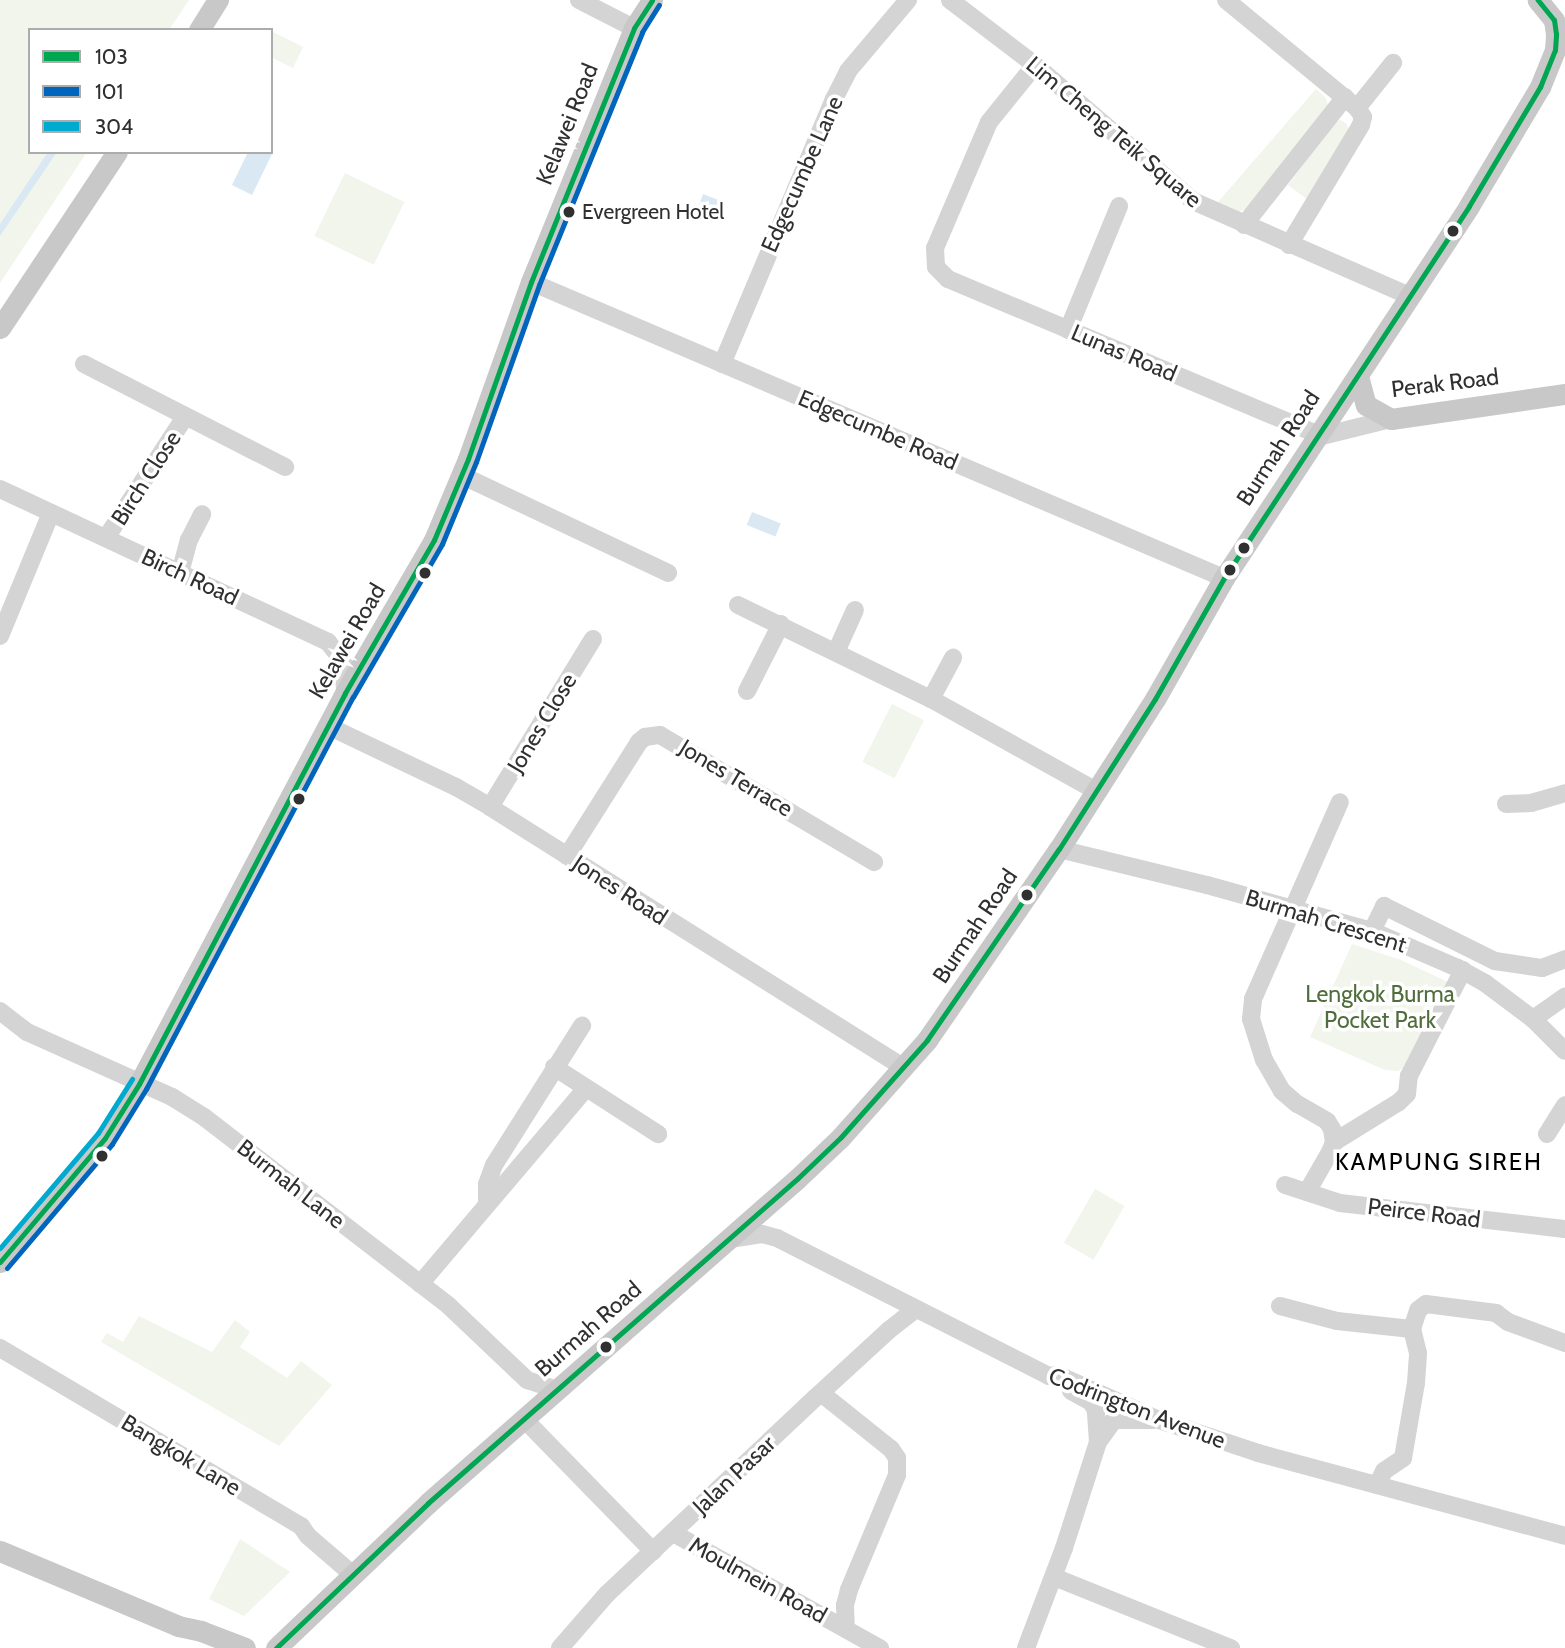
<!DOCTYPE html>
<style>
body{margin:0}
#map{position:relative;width:1565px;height:1648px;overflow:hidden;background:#fff;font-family:Cabin,sans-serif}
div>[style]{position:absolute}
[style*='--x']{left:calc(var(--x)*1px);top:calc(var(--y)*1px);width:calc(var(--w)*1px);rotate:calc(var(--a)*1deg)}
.green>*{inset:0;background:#f1f5ec;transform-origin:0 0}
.water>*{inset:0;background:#d9e8f2;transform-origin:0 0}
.minor>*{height:18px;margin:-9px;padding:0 9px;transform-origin:9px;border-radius:9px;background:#d4d4d4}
.major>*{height:21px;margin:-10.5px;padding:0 10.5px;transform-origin:10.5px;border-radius:10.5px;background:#c8c8c8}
.bus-1>*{height:5px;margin:-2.5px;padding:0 2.5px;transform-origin:2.5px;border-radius:2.5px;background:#00a651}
.bus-2>*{height:5px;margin:-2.5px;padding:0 2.5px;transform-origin:2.5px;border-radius:2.5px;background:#0065bd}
.bus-3>*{height:5px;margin:-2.5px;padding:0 2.5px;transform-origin:2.5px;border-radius:2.5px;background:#00a9ce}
.dots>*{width:19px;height:19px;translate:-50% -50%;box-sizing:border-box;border:4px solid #fff;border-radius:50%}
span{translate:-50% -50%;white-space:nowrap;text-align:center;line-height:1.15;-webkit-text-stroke:7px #fff;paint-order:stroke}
.bus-label{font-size:21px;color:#303030}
.left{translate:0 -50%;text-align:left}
.street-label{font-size:23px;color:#303030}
.park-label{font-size:23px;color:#506d3c}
.neighbourhood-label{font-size:24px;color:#000;letter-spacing:2px}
.legend{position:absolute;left:28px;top:28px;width:245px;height:126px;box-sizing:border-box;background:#fff;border:2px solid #acacac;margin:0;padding:9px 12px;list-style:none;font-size:21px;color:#303030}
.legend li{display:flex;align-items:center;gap:14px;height:35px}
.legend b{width:35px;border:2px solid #acacac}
</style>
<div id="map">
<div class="green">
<i style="clip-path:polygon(0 0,189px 0,169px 30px,30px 30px,30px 152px,87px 152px,0 283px)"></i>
<i style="clip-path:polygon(271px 31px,303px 47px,293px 68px,271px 57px)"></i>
<i style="clip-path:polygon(1316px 89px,1326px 98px,1328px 106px,1247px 209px,1237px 212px,1218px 202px)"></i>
<i style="clip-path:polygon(1341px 120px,1347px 124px,1349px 133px,1308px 200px,1288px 185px,1335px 122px)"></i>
<i style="left:345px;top:173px;width:66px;height:70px;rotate:26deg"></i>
<i style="left:892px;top:704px;width:36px;height:65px;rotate:27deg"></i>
<i style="clip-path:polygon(1352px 944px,1401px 960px,1450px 983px,1410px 1064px,1398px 1071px,1385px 1070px,1310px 1037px)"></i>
<i style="left:1095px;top:1189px;width:34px;height:62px;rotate:30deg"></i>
<i style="clip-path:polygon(139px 1316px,212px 1352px,235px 1320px,250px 1332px,240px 1347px,287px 1378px,301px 1361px,332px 1385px,279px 1446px,101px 1342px,107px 1333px,123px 1342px)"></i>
<i style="clip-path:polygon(240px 1539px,290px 1572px,244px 1616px,209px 1599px)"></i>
</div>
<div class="water">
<i style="clip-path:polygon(48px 152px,57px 152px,0 236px,0 224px)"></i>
<i style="clip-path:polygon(248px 152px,272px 154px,252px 195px,232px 185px)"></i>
<i style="clip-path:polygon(703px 194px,726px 203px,721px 216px,707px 210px,701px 216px,695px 216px)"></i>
<i style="left:752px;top:512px;width:31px;height:14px;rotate:22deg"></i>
</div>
<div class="minor">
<i style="--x:579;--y:0;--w:62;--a:27"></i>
<i style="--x:950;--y:0;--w:107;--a:37.4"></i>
<i style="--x:1035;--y:65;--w:208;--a:40.7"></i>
<i style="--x:1193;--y:201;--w:236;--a:23.7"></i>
<i style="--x:1226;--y:0;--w:170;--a:39.5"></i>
<i style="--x:1357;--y:108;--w:11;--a:56"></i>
<i style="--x:1363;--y:117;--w:8;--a:104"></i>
<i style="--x:1361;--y:125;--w:140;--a:121"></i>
<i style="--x:1035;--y:65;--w:73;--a:128.9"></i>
<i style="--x:989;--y:122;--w:137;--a:113.2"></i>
<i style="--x:935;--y:248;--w:19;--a:87"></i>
<i style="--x:936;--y:267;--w:17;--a:45"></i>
<i style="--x:948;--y:279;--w:400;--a:22.8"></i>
<i style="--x:1357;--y:108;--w:58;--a:-51.3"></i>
<i style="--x:1244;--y:225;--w:163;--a:-51.7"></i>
<i style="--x:531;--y:282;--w:754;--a:23.13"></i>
<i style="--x:1068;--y:330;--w:134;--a:-67.6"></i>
<i style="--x:84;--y:364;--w:226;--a:27.1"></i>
<i style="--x:722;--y:364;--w:288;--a:-67.1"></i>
<i style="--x:834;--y:99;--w:31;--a:-63"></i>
<i style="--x:848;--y:71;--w:93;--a:-49.8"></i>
<i style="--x:1314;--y:438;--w:79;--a:-13.9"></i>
<i style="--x:461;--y:475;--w:229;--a:25.3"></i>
<i style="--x:0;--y:489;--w:362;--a:25"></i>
<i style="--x:328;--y:642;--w:24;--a:52"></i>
<i style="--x:343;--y:661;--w:32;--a:86"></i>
<i style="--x:106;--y:538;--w:145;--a:-56.9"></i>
<i style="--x:180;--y:573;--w:34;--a:-75"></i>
<i style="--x:189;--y:540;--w:29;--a:-63"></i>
<i style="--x:738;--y:605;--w:215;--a:26"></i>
<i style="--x:931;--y:699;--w:189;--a:29.1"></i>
<i style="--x:0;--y:636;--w:133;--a:-67.5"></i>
<i style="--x:836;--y:652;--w:46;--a:-65.7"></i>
<i style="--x:747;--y:691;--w:75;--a:-63.1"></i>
<i style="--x:931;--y:699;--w:47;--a:-61.8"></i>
<i style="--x:328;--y:726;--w:142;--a:25.5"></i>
<i style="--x:456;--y:787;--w:39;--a:30"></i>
<i style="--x:490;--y:807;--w:490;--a:32.2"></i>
<i style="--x:1506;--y:804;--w:25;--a:-2"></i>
<i style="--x:1531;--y:803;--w:35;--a:-16"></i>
<i style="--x:490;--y:807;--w:197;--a:-58.5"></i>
<i style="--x:1059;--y:849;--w:152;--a:13.7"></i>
<i style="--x:1207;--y:885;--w:171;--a:15.6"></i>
<i style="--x:1372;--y:931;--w:94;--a:23.3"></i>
<i style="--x:1458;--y:968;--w:31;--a:29"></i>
<i style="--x:1485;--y:983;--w:60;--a:36.9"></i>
<i style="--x:1533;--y:1019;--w:45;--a:45"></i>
<i style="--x:567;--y:856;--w:135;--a:-57.7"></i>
<i style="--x:639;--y:742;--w:8;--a:-40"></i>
<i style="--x:645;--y:737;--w:15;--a:-8"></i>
<i style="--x:660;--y:735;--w:249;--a:30.7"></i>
<i style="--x:1372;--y:931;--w:28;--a:-64"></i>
<i style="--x:1384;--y:906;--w:124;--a:26.4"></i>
<i style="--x:1495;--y:961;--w:48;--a:8.5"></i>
<i style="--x:1542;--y:968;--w:25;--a:-21"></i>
<i style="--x:0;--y:1011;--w:34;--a:38"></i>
<i style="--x:27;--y:1032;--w:159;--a:24.1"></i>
<i style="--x:172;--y:1097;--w:38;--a:32"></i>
<i style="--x:204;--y:1117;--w:309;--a:37.6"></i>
<i style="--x:449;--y:1306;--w:108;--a:43.5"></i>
<i style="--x:527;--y:1380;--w:33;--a:18"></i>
<i style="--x:1533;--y:1019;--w:39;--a:-35"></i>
<i style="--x:554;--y:1067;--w:124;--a:32.8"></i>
<i style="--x:1547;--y:1134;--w:34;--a:-58"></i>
<i style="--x:1334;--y:1142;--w:76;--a:-31.6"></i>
<i style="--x:1399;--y:1102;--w:11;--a:-45"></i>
<i style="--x:1407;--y:1094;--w:18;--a:-84"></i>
<i style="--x:1409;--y:1076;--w:119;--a:-63"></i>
<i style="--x:1285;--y:1185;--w:58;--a:18.1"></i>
<i style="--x:1340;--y:1203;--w:226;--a:6.6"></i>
<i style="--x:1307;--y:1192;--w:46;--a:-60.1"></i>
<i style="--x:1330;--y:1152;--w:11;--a:-68"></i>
<i style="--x:1334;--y:1142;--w:13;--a:-99"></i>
<i style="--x:1332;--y:1129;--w:9;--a:-122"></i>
<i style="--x:1327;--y:1121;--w:34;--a:-150"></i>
<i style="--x:1297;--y:1104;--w:20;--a:-139"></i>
<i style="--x:1282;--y:1091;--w:36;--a:-120"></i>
<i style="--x:1264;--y:1060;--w:43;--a:-107.6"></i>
<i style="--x:1251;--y:1019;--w:20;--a:-84"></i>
<i style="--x:1253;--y:999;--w:215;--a:-66.2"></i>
<i style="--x:487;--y:1204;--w:20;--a:-90"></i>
<i style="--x:487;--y:1184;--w:20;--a:-70"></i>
<i style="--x:494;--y:1165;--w:165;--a:-57.7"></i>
<i style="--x:730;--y:1239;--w:32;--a:-9"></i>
<i style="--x:762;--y:1234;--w:16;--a:15"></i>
<i style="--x:777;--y:1238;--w:305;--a:26.9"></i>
<i style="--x:1049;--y:1376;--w:9;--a:-6"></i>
<i style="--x:1058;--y:1375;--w:111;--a:24"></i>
<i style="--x:1159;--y:1420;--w:104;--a:18.4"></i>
<i style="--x:1258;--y:1453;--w:318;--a:15.1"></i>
<i style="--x:420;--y:1284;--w:257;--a:-49.7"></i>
<i style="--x:1280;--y:1306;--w:59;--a:14.7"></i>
<i style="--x:1337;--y:1321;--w:75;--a:6.1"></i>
<i style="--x:1412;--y:1329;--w:20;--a:-72"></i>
<i style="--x:1418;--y:1310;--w:10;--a:-37"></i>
<i style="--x:1426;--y:1304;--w:71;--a:7.3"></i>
<i style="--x:1496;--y:1313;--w:15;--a:37"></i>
<i style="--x:1508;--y:1322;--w:61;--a:20.2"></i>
<i style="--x:0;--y:1348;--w:350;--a:30.6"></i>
<i style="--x:301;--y:1526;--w:12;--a:55"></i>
<i style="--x:308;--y:1536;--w:58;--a:40.8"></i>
<i style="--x:821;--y:1393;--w:90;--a:38.7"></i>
<i style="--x:891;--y:1449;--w:11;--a:56"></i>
<i style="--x:897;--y:1458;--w:17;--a:90"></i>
<i style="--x:897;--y:1475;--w:125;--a:112.7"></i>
<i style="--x:849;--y:1590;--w:16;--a:105"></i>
<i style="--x:845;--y:1605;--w:24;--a:88"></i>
<i style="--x:524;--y:1419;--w:185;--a:45.7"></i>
<i style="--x:1098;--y:1442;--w:27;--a:-54"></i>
<i style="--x:1114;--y:1420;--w:39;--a:0"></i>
<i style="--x:1377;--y:1485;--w:16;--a:-63"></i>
<i style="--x:1384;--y:1471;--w:23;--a:-34"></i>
<i style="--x:1403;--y:1458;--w:76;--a:-80.2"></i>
<i style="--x:1416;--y:1383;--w:30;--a:-86"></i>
<i style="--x:1418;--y:1353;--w:25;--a:-104"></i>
<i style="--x:673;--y:1533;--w:237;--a:29.1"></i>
<i style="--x:1054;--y:1577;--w:191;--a:21.9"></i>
<i style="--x:560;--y:1648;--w:72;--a:-49"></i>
<i style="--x:607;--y:1594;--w:286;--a:-43.3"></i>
<i style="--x:815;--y:1398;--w:100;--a:-42.6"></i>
<i style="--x:889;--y:1330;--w:33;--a:-38"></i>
<i style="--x:1026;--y:1648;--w:107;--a:-69.2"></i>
<i style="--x:1064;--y:1548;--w:111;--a:-72.2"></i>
<i style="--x:1098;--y:1442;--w:32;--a:-94"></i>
<i style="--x:1096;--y:1410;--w:9;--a:-122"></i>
<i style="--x:1091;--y:1402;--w:23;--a:-151"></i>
</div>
<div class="major">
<i style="--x:199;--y:30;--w:36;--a:-58"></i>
<i style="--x:0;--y:328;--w:211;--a:-56.4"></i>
<i style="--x:1358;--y:376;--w:30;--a:75"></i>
<i style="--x:1366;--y:405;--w:29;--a:29"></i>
<i style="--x:1391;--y:419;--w:176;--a:-8.2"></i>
<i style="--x:0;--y:1262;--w:162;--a:-49.7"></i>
<i style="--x:105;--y:1138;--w:64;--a:-57.8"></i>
<i style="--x:139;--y:1084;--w:442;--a:-62.2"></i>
<i style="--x:345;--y:693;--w:177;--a:-59.8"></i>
<i style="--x:434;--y:540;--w:88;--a:-67.2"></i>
<i style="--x:468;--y:459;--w:188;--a:-70.4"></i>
<i style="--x:531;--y:282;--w:274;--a:-67.9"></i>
<i style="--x:634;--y:28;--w:33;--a:-57"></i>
<i style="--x:0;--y:1551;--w:193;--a:22.8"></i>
<i style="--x:178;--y:1626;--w:24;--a:12"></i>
<i style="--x:201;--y:1631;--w:47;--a:21.1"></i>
<i style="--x:276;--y:1648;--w:210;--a:-43.6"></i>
<i style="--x:428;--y:1503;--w:492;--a:-41.3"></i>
<i style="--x:798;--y:1178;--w:59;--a:-43.6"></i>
<i style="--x:841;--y:1137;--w:130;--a:-48.4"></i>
<i style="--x:927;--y:1040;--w:232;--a:-55.4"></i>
<i style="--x:1059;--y:849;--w:178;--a:-57.4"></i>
<i style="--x:1155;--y:699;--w:139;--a:-60.3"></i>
<i style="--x:1224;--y:578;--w:445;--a:-56.6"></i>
<i style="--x:1469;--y:206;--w:139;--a:-59.2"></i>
<i style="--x:1540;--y:87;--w:40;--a:-68"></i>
<i style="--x:1555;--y:50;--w:16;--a:-86"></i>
<i style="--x:1556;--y:34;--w:14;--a:-98"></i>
<i style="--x:1554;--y:20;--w:26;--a:-129"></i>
</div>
<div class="bus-1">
<i style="--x:0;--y:1262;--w:162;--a:-49.7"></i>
<i style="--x:105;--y:1138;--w:64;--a:-57.8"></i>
<i style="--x:139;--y:1084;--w:442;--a:-62.2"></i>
<i style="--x:345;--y:693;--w:177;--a:-59.8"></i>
<i style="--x:434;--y:540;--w:88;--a:-67.2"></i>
<i style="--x:468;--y:459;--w:188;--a:-70.4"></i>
<i style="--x:531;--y:282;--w:274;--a:-67.9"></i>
<i style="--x:634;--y:28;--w:33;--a:-57"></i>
<i style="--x:276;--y:1648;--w:210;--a:-43.6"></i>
<i style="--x:428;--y:1503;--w:492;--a:-41.3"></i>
<i style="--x:798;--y:1178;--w:59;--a:-43.6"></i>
<i style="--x:841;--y:1137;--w:130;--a:-48.4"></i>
<i style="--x:927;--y:1040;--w:232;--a:-55.4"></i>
<i style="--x:1059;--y:849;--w:178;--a:-57.4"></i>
<i style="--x:1155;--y:699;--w:139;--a:-60.3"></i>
<i style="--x:1224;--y:578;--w:445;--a:-56.6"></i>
<i style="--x:1469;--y:206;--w:139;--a:-59.2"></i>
<i style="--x:1540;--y:87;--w:40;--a:-68"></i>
<i style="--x:1555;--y:50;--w:16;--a:-86"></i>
<i style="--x:1556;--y:34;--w:14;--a:-98"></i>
<i style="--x:1554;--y:20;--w:26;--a:-129"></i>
</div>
<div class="bus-2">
<i style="--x:7;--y:1268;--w:162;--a:-49.7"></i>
<i style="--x:112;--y:1144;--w:65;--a:-58.3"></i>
<i style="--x:146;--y:1089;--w:443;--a:-62.2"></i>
<i style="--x:353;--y:697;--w:177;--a:-59.8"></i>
<i style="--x:442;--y:544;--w:89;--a:-67.5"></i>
<i style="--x:476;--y:462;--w:188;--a:-70.4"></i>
<i style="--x:539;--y:285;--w:273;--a:-67.8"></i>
<i style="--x:642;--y:32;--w:32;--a:-58"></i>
</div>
<div class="bus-3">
<i style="--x:0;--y:1248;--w:151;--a:-49.6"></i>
<i style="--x:98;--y:1133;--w:64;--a:-57.8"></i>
</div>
<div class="dots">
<i style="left:569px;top:212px;background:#303030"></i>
<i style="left:1453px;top:231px;background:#303030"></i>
<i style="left:1244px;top:548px;background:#303030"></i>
<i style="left:1230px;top:570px;background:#303030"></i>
<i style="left:425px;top:573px;background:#303030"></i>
<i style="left:299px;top:799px;background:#303030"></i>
<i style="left:1027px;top:895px;background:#303030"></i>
<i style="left:102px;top:1156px;background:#303030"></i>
<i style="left:606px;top:1347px;background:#303030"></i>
</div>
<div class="bus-label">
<span class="left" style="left:582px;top:212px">Evergreen Hotel</span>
</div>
<div class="street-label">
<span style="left:567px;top:124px;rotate:-68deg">Kelawei Road</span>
<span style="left:1114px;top:132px;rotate:40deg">Lim Cheng Teik Square</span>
<span style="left:802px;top:174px;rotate:-66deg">Edgecumbe Lane</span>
<span style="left:1124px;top:353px;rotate:23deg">Lunas Road</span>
<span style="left:1445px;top:383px;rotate:-7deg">Perak Road</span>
<span style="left:878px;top:430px;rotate:23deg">Edgecumbe Road</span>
<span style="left:1278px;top:448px;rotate:-57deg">Burmah Road</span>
<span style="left:146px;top:478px;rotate:-57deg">Birch Close</span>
<span style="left:190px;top:577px;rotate:25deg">Birch Road</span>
<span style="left:347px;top:641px;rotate:-60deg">Kelawei Road</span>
<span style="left:542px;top:723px;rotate:-59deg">Jones Close</span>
<span style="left:736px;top:778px;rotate:31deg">Jones Terrace</span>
<span style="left:620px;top:890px;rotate:33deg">Jones Road</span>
<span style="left:1326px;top:921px;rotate:17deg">Burmah Crescent</span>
<span style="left:975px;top:926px;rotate:-56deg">Burmah Road</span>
<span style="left:291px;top:1184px;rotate:38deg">Burmah Lane</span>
<span style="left:1424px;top:1213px;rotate:7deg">Peirce Road</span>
<span style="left:588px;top:1329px;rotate:-41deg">Burmah Road</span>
<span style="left:1137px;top:1408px;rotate:21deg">Codrington Avenue</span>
<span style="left:181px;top:1455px;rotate:31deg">Bangkok Lane</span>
<span style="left:734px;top:1475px;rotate:-43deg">Jalan Pasar</span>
<span style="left:758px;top:1580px;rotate:29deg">Moulmein Road</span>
</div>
<div class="park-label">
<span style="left:1380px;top:1007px">Lengkok Burma<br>Pocket Park</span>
</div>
<div class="neighbourhood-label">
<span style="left:1439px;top:1162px">KAMPUNG SIREH</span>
</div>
<ul class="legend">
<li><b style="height:9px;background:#00a651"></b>103</li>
<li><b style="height:9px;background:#0065bd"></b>101</li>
<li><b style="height:9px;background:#00a9ce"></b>304</li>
</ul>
</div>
